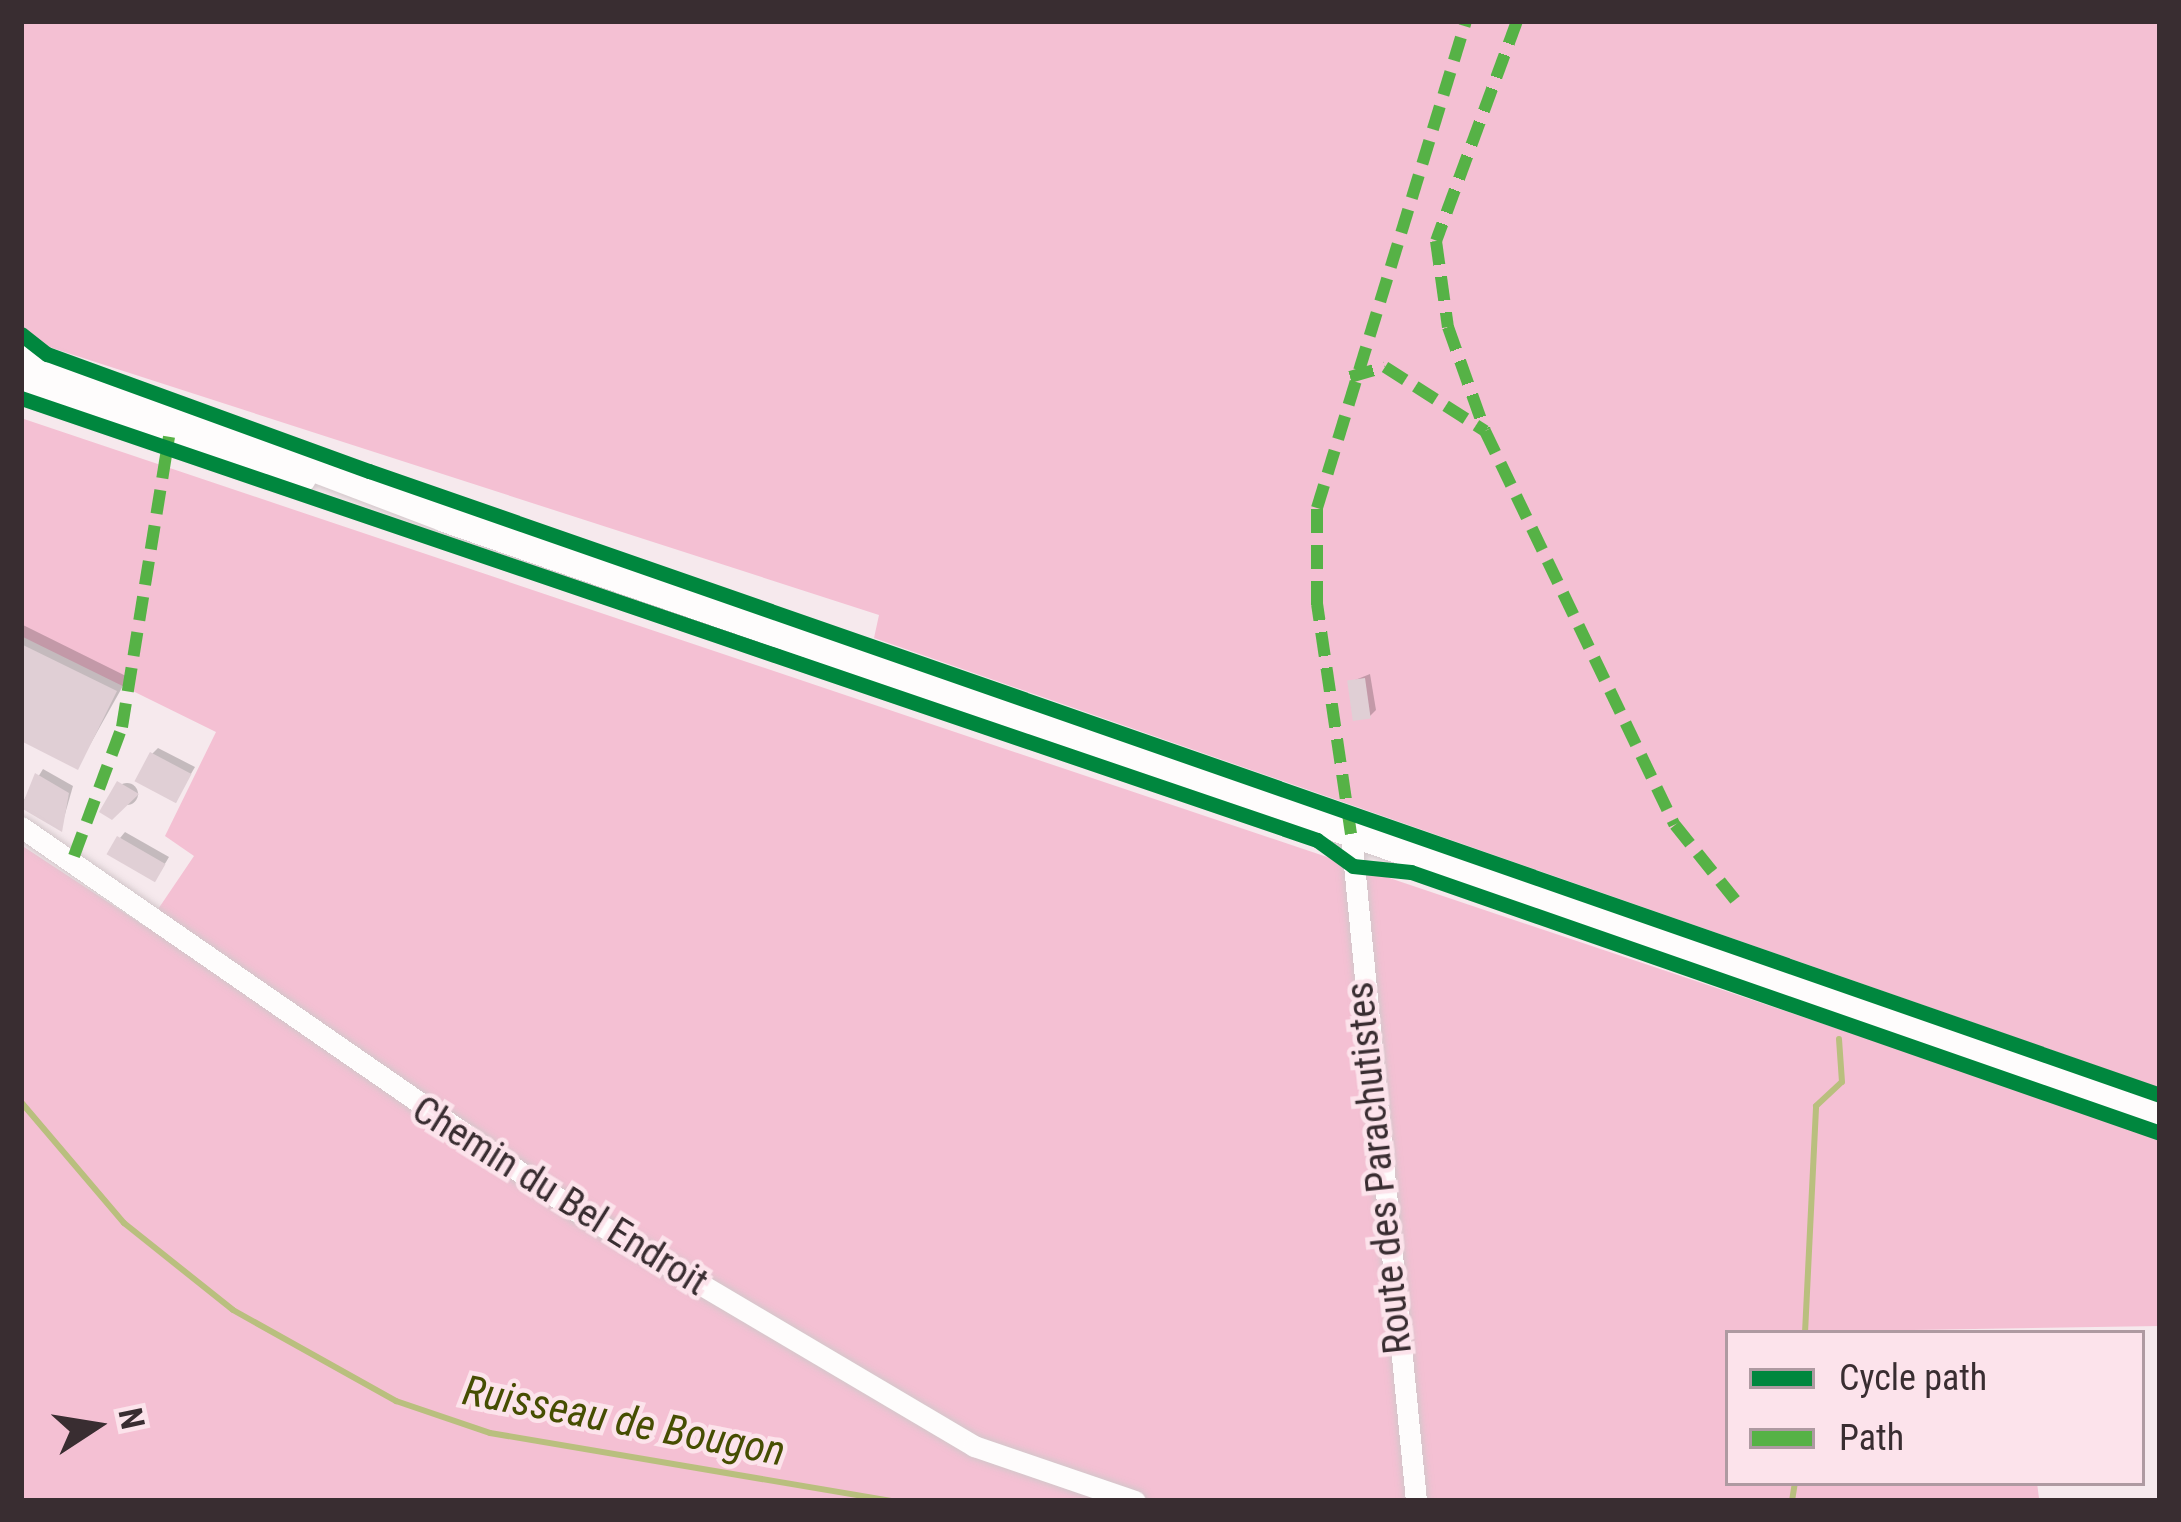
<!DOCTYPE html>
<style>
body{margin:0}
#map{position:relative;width:2181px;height:1522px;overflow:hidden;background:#f6e9ed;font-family:"Roboto Condensed",sans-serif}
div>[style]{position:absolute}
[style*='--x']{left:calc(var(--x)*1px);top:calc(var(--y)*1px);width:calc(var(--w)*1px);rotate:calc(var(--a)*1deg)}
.green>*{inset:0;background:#f4c0d3}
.shadow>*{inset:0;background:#0003}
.round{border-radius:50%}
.stream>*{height:6px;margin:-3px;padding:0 3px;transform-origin:3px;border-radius:3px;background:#b9bf7e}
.building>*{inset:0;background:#e0cfd5;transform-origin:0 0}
.roads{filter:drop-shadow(0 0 3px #d2c7ca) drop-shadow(0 0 3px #d2c7ca)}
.minor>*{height:21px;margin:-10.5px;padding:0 10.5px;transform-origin:10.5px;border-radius:10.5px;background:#fefcfc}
.secondary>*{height:27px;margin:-13.5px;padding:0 13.5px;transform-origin:13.5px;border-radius:13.5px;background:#fefcfc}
.quiet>*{height:12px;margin-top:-6px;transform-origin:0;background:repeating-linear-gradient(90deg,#56b246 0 24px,transparent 0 36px)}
.cycleway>*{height:15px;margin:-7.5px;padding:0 7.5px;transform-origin:7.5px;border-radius:7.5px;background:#00873e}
span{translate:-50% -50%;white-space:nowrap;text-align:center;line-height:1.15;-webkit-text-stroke:9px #fce3eb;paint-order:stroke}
.street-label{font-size:39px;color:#392d31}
.water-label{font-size:42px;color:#464e02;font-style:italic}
.frame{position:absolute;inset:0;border:24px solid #392d31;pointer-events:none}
.legend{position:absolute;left:1725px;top:1330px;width:420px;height:156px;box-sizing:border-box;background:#fce3eb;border:3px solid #ae9aa1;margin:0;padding:15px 21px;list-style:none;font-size:36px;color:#392d31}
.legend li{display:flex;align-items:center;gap:24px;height:60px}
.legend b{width:60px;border:3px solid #ae9aa1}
.north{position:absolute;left:36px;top:1366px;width:120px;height:120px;-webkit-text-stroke:9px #fce3eb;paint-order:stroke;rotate:78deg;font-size:33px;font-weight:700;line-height:48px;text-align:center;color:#392d31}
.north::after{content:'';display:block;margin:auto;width:42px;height:54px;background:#392d31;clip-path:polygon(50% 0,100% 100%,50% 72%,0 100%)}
</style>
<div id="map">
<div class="green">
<i style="clip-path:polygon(21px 21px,2160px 21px,2160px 1088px,874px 638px,879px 615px,21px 338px)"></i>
<i style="clip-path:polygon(21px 418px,2160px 1137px,2160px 1326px,1728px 1333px,1728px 1483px,2037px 1483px,2039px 1498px,2105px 1501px,21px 1501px,21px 845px,146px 927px,194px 856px,165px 836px,216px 732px,21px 636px)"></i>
</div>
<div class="shadow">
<i style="clip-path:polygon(21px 624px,128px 677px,78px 766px,21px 738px)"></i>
<i style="clip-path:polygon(1370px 674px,1376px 710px,1370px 716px,1350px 682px)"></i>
<i style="clip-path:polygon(158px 748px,195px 767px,175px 801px,152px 754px)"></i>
<i style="clip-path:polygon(43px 769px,73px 786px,61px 828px,21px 805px)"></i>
<i class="round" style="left:116px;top:783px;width:22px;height:22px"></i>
<i style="clip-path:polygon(125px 832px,169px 857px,160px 872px,120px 838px)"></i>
</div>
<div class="stream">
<i style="--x:21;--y:1102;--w:159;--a:49.6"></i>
<i style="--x:124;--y:1223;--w:139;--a:38.6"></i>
<i style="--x:233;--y:1310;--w:187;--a:29.2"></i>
<i style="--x:396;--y:1401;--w:99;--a:18.8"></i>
<i style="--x:490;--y:1433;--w:410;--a:9.6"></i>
<i style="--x:1805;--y:1333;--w:227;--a:-87.2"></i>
<i style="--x:1816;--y:1106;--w:35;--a:-43"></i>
<i style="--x:1842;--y:1082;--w:43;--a:-94"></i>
<i style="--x:1792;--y:1501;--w:18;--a:-81"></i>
</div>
<div class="building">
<i style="clip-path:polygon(21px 644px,117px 691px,78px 770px,21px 741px)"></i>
<i style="left:1365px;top:678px;width:41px;height:18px;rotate:82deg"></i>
<i style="left:150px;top:752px;width:47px;height:33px;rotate:28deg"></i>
<i style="clip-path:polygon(35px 773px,69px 793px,62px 832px,21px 808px)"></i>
<i style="clip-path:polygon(117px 781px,139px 794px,112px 820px,99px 812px)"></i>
<i style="left:117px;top:836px;width:56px;height:21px;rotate:30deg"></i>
</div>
<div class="roads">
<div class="minor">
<i style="--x:21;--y:827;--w:674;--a:34.66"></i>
<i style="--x:575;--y:1210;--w:464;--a:30.6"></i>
<i style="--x:974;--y:1446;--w:170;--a:18.9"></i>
<i style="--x:1351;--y:834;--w:670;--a:84.43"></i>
</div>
<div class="secondary">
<i style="--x:21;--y:357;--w:453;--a:20.8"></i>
<i style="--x:444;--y:518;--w:1817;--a:19.15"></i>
<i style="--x:21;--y:382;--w:297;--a:18.9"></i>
</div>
</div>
<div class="quiet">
<i style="--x:1517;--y:21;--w:234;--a:110.2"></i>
<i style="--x:1436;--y:241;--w:87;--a:82.1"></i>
<i style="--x:1448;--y:327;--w:110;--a:70.4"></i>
<i style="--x:1485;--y:431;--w:437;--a:64.3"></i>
<i style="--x:1675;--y:825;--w:99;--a:51.2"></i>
<i style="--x:1350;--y:377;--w:36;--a:-16"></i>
<i style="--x:1385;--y:367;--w:119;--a:32.6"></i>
<i style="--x:1351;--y:834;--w:232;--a:-98.4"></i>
<i style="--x:1317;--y:605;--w:97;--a:-90"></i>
<i style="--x:1317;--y:508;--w:509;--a:-72.99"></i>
<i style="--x:74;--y:856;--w:138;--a:-69.6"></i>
<i style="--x:122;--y:727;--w:294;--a:-80.8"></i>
</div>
<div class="cycleway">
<i style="--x:21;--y:334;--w:33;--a:38"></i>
<i style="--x:47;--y:354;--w:343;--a:20"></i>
<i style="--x:369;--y:471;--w:1897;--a:19.21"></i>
<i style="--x:21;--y:398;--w:1369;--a:18.83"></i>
<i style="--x:1317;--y:840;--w:44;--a:35.8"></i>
<i style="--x:1353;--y:866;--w:58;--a:5.9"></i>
<i style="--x:1411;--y:872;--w:793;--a:19.21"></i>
</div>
<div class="street-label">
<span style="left:1379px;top:1168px;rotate:-96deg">Route des Parachutistes</span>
<span style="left:560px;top:1196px;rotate:32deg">Chemin du Bel Endroit</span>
</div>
<div class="water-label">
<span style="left:624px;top:1421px;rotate:11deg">Ruisseau de Bougon</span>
</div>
<div class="frame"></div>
<ul class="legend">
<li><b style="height:15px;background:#00873e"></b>Cycle path</li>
<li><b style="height:15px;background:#56b246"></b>Path</li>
</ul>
<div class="north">N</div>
</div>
